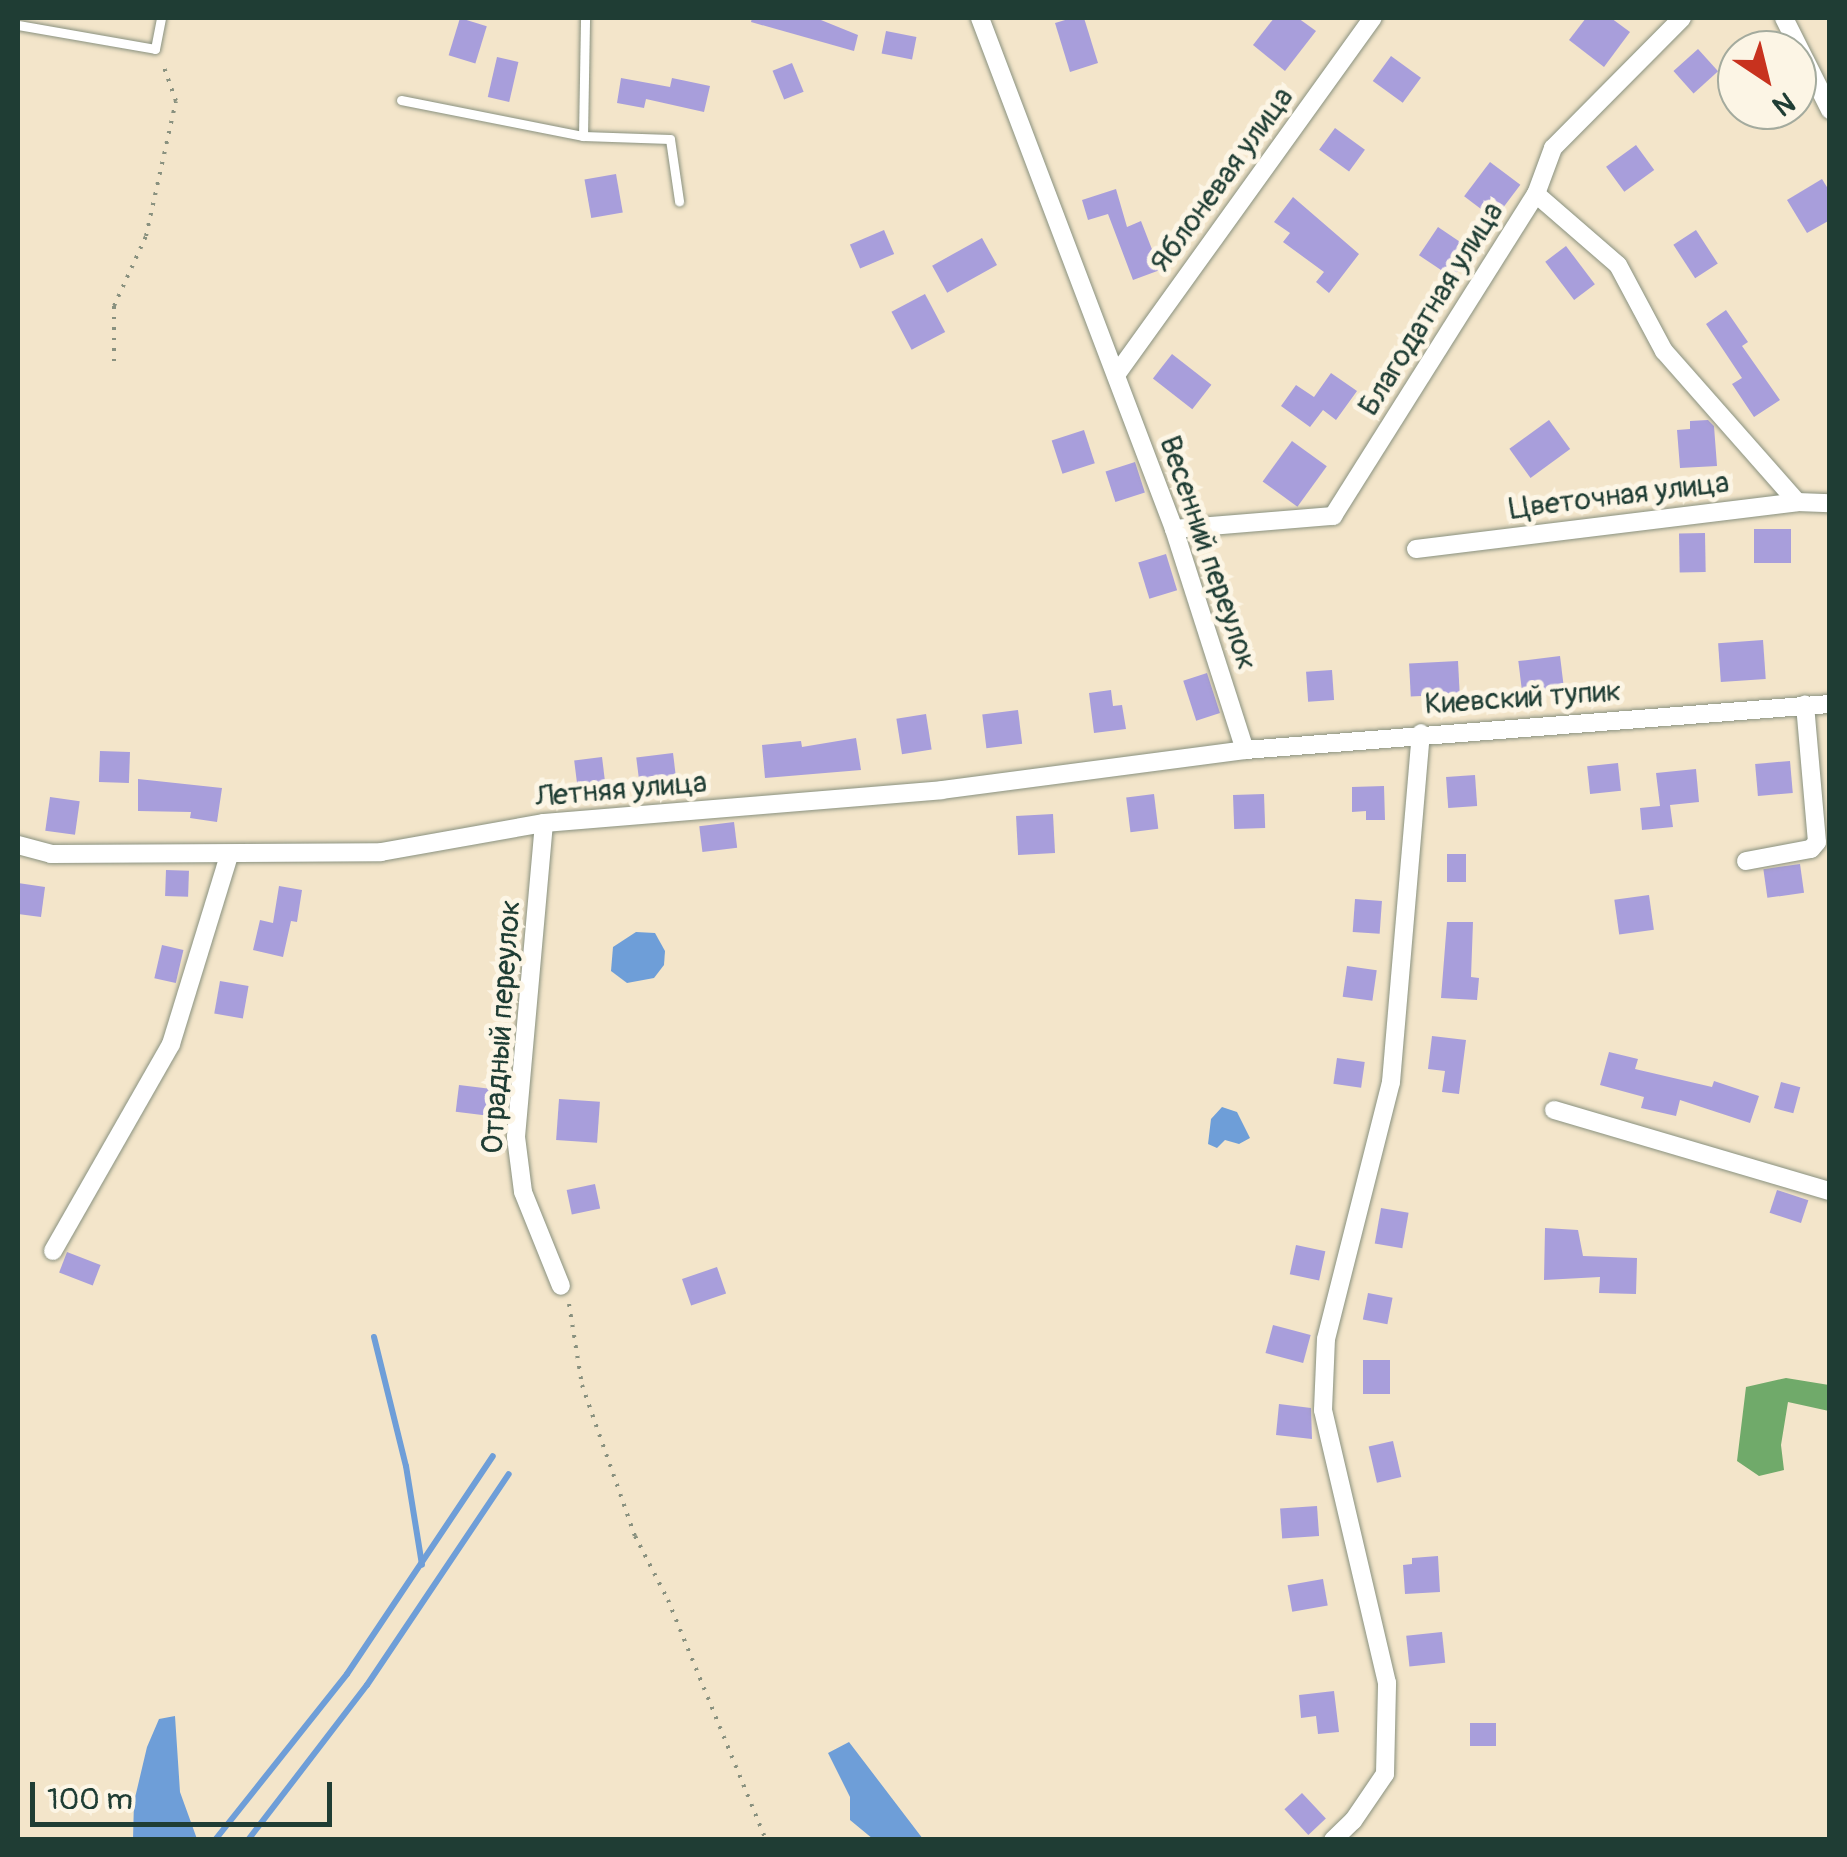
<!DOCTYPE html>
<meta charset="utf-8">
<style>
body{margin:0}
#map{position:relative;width:1847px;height:1857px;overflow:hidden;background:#f3e5ca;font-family:Pangolin,sans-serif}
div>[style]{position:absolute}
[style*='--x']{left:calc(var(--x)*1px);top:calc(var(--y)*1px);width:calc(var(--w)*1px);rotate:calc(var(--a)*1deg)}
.forest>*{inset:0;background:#70aa6a}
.water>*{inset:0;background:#6e9ed8}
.stream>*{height:6px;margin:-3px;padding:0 3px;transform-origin:3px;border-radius:3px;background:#6e9ed8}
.building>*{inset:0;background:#a89edb;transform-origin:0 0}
.path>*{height:4px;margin-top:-2px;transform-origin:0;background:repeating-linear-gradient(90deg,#89917f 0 2.5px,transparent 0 10.5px)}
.roads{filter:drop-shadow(0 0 2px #89917f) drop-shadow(0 0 2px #89917f)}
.lane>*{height:9px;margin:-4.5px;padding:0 4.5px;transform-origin:4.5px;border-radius:4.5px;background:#fff}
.street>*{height:18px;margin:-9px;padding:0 9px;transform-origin:9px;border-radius:9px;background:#fff}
span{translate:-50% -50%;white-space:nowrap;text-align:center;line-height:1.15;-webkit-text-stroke:10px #fcf5e5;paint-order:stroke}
.street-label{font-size:30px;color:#1f3d34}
.frame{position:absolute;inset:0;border:20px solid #1f3d34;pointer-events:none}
.north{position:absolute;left:1717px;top:30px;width:100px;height:100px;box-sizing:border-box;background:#fcf5e5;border:2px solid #a4ab9e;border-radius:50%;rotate:145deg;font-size:28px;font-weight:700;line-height:40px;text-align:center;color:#1f3d34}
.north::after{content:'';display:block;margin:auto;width:35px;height:45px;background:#c8321e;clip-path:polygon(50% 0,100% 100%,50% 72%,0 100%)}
.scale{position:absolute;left:30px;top:1782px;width:302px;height:45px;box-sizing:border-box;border:5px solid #1f3d34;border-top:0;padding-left:12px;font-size:30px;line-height:35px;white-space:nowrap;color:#1f3d34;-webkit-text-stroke:8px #fcf5e5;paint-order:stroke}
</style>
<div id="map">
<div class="forest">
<i style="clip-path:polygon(1786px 1378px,1829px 1385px,1829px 1411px,1788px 1402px,1781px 1445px,1784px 1470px,1759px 1476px,1737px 1461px,1746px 1387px)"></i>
</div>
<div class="water">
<i style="clip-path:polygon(636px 932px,655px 933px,665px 951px,664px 965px,654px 978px,627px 983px,611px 971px,613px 947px)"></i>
<i style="clip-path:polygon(1222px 1107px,1237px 1112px,1250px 1138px,1239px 1144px,1225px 1140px,1217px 1148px,1208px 1144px,1211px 1119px)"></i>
<i style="clip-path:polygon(175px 1716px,180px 1792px,197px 1839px,133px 1839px,134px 1802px,147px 1747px,159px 1719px)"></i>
<i style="clip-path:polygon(849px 1742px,923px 1839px,873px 1839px,850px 1820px,850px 1797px,828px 1753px)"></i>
</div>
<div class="stream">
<i style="--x:374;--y:1337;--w:133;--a:76.1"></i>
<i style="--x:406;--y:1466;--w:100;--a:80.8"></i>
<i style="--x:215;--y:1840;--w:212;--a:-51.5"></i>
<i style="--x:347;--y:1674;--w:262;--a:-56.2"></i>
<i style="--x:248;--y:1840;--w:195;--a:-52.5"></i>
<i style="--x:367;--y:1685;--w:254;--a:-56.1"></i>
</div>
<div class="building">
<i style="left:460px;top:18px;width:28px;height:39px;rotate:17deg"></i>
<i style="clip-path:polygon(752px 18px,816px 18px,858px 35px,854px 51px,751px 22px)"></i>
<i style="clip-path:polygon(1072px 18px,1084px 18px,1098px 63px,1070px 72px,1055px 23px)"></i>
<i style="clip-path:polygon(1274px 18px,1298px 18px,1316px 31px,1285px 71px,1253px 45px)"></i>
<i style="clip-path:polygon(1586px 18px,1611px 18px,1630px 32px,1604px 67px,1569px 40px)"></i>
<i style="left:886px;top:31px;width:31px;height:23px;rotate:11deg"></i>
<i style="left:1698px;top:49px;width:30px;height:33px;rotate:48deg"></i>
<i style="left:1391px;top:56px;width:37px;height:31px;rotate:36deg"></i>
<i style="left:497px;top:57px;width:22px;height:41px;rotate:13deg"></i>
<i style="left:792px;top:63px;width:31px;height:21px;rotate:68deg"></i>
<i style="clip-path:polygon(621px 78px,670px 87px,672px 78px,710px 86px,704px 112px,646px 99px,644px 108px,617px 103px)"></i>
<i style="left:1335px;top:128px;width:37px;height:27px;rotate:36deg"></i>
<i style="left:1636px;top:145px;width:31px;height:37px;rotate:54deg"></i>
<i style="left:1490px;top:162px;width:38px;height:43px;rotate:37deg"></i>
<i style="left:616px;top:174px;width:39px;height:32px;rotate:80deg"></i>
<i style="clip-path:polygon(1822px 179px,1830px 192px,1830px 220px,1807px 233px,1787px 200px)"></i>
<i style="clip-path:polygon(1116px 189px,1127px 227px,1141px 221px,1160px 270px,1133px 280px,1108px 214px,1088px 220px,1082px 200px)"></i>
<i style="clip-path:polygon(1293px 197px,1359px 254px,1329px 293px,1316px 282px,1324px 272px,1283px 242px,1290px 233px,1274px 222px)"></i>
<i style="left:1438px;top:227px;width:41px;height:34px;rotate:34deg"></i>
<i style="left:884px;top:230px;width:26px;height:37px;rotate:67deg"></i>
<i style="left:1696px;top:230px;width:40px;height:27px;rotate:57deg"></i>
<i style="left:982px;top:238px;width:31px;height:57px;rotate:61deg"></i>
<i style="left:1566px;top:246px;width:48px;height:26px;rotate:53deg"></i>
<i style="left:925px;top:294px;width:43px;height:38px;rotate:62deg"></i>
<i style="clip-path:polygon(1726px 310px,1748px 342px,1742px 346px,1780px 400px,1754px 417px,1732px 384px,1742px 378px,1706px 324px)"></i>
<i style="left:1172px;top:354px;width:50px;height:31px;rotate:38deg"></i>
<i style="clip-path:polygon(1331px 373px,1357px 391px,1336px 420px,1323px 410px,1310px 427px,1281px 406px,1296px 385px,1314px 397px)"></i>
<i style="left:1549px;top:420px;width:36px;height:49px;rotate:54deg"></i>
<i style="clip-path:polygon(1708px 420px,1714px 426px,1717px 466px,1680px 468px,1677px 430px,1690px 429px,1690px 421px)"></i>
<i style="left:1084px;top:430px;width:35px;height:34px;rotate:72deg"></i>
<i style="left:1292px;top:441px;width:43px;height:50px;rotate:36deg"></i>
<i style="left:1135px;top:462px;width:32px;height:31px;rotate:72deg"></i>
<i style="left:1754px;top:529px;width:37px;height:34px"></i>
<i style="left:1705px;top:533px;width:39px;height:26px;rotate:89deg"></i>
<i style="left:1166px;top:554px;width:38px;height:29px;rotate:73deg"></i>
<i style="left:1763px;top:640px;width:39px;height:45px;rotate:86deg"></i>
<i style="left:1560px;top:656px;width:34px;height:42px;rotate:83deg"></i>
<i style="left:1458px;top:661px;width:33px;height:49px;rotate:87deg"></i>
<i style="left:1332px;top:670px;width:30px;height:26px;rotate:86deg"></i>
<i style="left:1207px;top:673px;width:42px;height:25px;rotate:72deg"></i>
<i style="clip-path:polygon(1111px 690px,1113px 706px,1122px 705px,1126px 729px,1094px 733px,1089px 693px)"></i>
<i style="left:1018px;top:710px;width:34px;height:36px;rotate:83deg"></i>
<i style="left:926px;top:714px;width:36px;height:30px;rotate:81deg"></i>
<i style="clip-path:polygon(856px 738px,861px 770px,765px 778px,762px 745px,801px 741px,802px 747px)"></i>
<i style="left:100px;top:751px;width:30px;height:31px;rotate:2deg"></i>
<i style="left:673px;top:753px;width:33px;height:37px;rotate:83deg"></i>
<i style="left:602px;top:757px;width:33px;height:28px;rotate:83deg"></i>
<i style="left:1790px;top:761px;width:32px;height:35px;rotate:85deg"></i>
<i style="left:1618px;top:763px;width:28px;height:31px;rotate:84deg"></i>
<i style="clip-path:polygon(1696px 769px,1699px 802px,1670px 805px,1673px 827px,1642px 830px,1640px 808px,1660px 806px,1656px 773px)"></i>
<i style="left:1475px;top:775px;width:31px;height:29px;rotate:86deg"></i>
<i style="clip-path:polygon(138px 779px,222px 788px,217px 822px,190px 818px,191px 812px,138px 811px)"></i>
<i style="clip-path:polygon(1384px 786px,1385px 820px,1366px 820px,1366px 811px,1352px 812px,1352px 787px)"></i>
<i style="left:1154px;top:794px;width:35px;height:28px;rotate:83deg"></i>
<i style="left:1264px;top:794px;width:34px;height:31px;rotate:88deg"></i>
<i style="left:50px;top:797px;width:30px;height:34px;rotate:8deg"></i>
<i style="left:1053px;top:814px;width:39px;height:37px;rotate:87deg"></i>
<i style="left:734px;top:822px;width:26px;height:35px;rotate:83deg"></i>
<i style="left:1466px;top:854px;width:28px;height:19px;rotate:90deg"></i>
<i style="left:1800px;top:864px;width:29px;height:37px;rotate:82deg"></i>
<i style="left:166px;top:870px;width:23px;height:26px;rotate:2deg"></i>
<i style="clip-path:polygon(18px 883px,45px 887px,41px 917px,18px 914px)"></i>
<i style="clip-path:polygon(279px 886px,302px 890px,297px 922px,291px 921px,283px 957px,253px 950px,260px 920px,273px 923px)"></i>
<i style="left:1649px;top:895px;width:35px;height:35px;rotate:82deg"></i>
<i style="left:1355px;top:899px;width:27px;height:33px;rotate:4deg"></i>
<i style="clip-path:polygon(1447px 922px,1473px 922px,1471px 977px,1479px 978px,1477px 1000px,1441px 998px)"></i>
<i style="left:162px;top:945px;width:22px;height:34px;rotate:13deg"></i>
<i style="left:1347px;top:966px;width:30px;height:31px;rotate:8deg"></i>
<i style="left:220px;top:981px;width:29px;height:33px;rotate:10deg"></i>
<i style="clip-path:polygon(1432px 1036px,1466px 1040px,1459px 1094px,1442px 1092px,1445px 1071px,1428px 1069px)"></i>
<i style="clip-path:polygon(1609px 1052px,1638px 1059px,1635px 1069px,1712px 1087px,1714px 1081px,1759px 1096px,1750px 1123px,1680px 1100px,1676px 1116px,1641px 1108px,1644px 1097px,1600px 1085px)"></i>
<i style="left:1337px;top:1058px;width:28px;height:26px;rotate:8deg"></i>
<i style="left:1781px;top:1082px;width:20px;height:27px;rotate:15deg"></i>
<i style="left:459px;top:1085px;width:35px;height:27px;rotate:7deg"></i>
<i style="left:559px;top:1099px;width:41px;height:41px;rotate:4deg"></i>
<i style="left:595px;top:1184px;width:25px;height:29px;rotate:78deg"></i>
<i style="left:1777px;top:1190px;width:33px;height:24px;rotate:18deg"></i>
<i style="left:1381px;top:1208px;width:28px;height:36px;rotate:10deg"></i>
<i style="clip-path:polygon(1545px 1228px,1578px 1230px,1583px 1256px,1637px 1258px,1636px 1294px,1599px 1293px,1600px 1277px,1544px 1280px)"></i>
<i style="left:1296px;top:1245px;width:30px;height:30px;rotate:12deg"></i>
<i style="left:67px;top:1252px;width:36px;height:22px;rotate:21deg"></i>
<i style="left:717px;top:1267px;width:28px;height:37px;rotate:71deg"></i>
<i style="left:1368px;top:1293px;width:25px;height:27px;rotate:11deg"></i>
<i style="left:1273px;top:1325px;width:39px;height:29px;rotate:15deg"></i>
<i style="left:1390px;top:1360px;width:34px;height:27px;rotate:90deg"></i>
<i style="clip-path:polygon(1279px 1404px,1311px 1408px,1312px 1439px,1276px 1435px)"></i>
<i style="left:1393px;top:1441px;width:37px;height:25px;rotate:77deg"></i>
<i style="left:1317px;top:1506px;width:30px;height:37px;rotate:86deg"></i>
<i style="clip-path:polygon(1438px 1556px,1440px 1592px,1405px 1594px,1403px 1565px,1412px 1564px,1412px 1558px)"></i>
<i style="left:1323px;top:1579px;width:27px;height:36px;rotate:80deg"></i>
<i style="left:1442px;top:1632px;width:31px;height:36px;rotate:84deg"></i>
<i style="clip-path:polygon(1334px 1691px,1339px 1732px,1318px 1734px,1316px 1716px,1301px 1718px,1299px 1695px)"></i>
<i style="left:1470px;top:1723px;width:26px;height:23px"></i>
<i style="left:1302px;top:1793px;width:35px;height:24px;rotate:47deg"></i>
</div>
<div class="path">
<i style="--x:114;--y:361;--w:55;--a:-90"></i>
<i style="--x:114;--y:306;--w:77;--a:-65.4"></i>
<i style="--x:146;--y:236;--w:138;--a:-77.5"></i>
<i style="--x:176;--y:101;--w:41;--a:-109.7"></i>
<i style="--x:569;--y:1304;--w:82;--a:80.9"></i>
<i style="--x:582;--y:1385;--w:160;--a:70.7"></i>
<i style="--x:635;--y:1536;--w:72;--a:62.7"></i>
<i style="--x:668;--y:1600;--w:259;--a:67.8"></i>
</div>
<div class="roads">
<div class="lane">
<i style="--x:18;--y:25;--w:139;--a:9.9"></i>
<i style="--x:155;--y:49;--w:32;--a:-79"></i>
<i style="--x:401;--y:100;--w:186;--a:11.2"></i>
<i style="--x:583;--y:136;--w:87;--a:2"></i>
<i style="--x:670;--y:139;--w:63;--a:81.7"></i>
<i style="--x:583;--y:136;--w:118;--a:-89"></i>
</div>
<div class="street">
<i style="--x:980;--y:18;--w:547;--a:69.21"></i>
<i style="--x:1174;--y:529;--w:232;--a:72.2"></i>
<i style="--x:1784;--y:18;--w:103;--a:63.4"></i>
<i style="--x:1536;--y:194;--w:108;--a:40.9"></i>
<i style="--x:1618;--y:265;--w:98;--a:61.9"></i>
<i style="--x:1664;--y:351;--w:201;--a:48.6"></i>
<i style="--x:1116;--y:375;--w:440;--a:-54.3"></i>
<i style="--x:1174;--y:529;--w:160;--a:-4.7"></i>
<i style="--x:1333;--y:516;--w:381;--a:-57.8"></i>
<i style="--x:1536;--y:194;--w:49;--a:-69.7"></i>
<i style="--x:1553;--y:148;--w:183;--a:-45.2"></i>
<i style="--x:1416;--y:549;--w:384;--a:-7"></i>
<i style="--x:1797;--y:502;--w:33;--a:2"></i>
<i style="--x:544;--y:823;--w:315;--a:95.1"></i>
<i style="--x:516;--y:1137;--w:55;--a:82.7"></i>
<i style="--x:523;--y:1192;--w:101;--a:68"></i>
<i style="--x:18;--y:845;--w:34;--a:15"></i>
<i style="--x:51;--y:854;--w:330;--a:-0.3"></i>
<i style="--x:381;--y:852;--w:166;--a:-10.1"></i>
<i style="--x:544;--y:823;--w:399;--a:-4.7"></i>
<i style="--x:942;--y:790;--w:306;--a:-7.5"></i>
<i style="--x:1245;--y:750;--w:587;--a:-4.5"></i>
<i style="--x:1746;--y:861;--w:66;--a:-10.5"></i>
<i style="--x:1811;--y:849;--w:9;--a:-49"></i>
<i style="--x:1817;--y:842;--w:138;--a:-95"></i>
<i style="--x:1554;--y:1110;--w:288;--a:16.4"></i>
<i style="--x:53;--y:1251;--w:238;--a:-60.3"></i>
<i style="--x:171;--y:1044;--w:198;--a:-72.9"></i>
<i style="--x:1333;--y:1840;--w:28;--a:-44"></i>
<i style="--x:1353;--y:1821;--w:57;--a:-55.8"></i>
<i style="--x:1385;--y:1774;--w:91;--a:-88.7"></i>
<i style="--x:1387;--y:1683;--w:280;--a:-103.2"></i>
<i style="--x:1323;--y:1410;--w:71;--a:-87.6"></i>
<i style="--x:1326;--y:1339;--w:265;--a:-75.8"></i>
<i style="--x:1391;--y:1082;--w:350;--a:-85.1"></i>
</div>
</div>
<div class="street-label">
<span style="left:1222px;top:180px;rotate:-54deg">Яблоневая улица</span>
<span style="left:1431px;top:309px;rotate:-58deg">Благодатная улица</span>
<span style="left:1619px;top:496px;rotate:-7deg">Цветочная улица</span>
<span style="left:1208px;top:553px;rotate:71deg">Весенний переулок</span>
<span style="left:1523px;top:698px;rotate:-4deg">Киевский тупик</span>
<span style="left:621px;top:790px;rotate:-5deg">Летняя улица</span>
<span style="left:502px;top:1027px;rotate:-86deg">Отрадный переулок</span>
</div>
<div class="frame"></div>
<div class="north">N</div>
<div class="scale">100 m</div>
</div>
